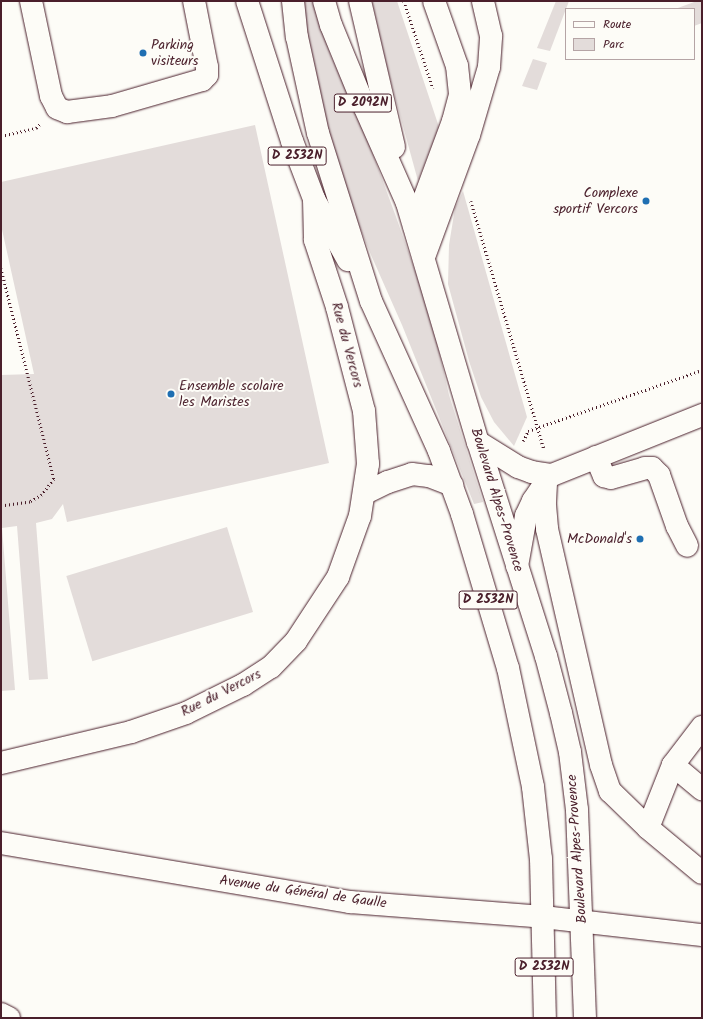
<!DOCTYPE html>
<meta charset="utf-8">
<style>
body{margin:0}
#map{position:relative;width:703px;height:1019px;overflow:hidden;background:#fdfcf7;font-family:Kalam,sans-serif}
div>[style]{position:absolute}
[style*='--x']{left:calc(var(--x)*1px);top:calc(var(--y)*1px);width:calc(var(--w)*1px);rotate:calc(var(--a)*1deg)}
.green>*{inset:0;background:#e3dcda;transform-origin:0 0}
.path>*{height:2.5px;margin-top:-1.25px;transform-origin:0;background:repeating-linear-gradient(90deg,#4a1f2b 0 1px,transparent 0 4px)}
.roads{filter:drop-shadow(0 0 1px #4a1f2b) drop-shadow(0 0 1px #4a1f2b)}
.minor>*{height:22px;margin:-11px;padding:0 11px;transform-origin:11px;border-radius:11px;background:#fdfcf7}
.major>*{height:22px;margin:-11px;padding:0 11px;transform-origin:11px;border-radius:11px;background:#fdfcf7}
.dots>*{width:11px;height:11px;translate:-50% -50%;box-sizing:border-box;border:2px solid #fdfcf7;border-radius:50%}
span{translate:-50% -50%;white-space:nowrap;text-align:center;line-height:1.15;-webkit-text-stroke:4px #fdfcf7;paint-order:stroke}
.shield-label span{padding:1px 3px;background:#fdfcf7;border:1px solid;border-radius:3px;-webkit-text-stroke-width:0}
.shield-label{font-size:13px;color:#4a1f2b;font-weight:700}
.poi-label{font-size:14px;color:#4a1f2b}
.left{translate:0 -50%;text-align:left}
.right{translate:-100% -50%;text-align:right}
.street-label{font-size:14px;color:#4a1f2b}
.frame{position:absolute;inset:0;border:2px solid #4a1f2b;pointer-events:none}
.legend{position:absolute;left:565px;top:8px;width:130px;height:52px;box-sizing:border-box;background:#fdfcf7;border:1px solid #b5a4a5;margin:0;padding:5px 7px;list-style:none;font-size:12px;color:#4a1f2b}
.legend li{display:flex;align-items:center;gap:8px;height:20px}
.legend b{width:20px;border:1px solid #b5a4a5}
</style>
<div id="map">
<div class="green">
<i style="clip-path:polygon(302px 1px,312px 1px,331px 56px,368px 141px,395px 214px,431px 316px,449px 395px,483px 502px,474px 504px,402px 325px,371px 255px,348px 198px,328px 134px,309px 56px)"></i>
<i style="clip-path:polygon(372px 1px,397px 1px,439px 127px,418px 181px,386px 64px)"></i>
<i style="clip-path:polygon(556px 1px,569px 1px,550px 51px,537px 48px)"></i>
<i style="clip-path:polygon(697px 1px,702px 1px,702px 23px,694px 26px,694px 9px,675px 9px)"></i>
<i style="clip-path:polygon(533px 59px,547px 63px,537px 90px,522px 86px)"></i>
<i style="clip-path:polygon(255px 125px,329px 463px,67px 522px,63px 504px,52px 519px,36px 523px,48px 679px,29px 680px,17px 526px,2px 528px,15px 690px,1px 691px,1px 375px,34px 374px,1px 225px,1px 182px)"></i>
<i style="clip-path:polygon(463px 191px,527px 417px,514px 446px,494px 422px,481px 397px,469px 361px,448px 284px,449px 245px,455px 208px)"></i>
<i style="left:227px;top:527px;width:89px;height:168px;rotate:73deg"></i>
</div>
<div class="path">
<i style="--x:404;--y:1;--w:92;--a:71.6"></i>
<i style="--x:1;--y:136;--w:36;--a:-13"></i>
<i style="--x:36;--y:128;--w:6;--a:-45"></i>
<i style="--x:471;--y:201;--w:259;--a:73.6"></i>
<i style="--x:1;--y:268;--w:218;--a:75.9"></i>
<i style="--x:54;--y:479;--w:20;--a:127"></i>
<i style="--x:42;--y:495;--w:14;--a:150"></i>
<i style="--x:30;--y:502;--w:29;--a:172"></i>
<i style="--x:523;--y:441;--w:11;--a:-63"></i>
<i style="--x:528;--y:431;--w:184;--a:-19.3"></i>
</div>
<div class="roads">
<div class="minor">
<i style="--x:31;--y:1;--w:97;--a:78.1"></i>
<i style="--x:51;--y:96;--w:13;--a:63"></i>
<i style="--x:57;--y:108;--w:11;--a:22"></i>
<i style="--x:67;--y:112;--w:45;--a:-7.6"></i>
<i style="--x:112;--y:106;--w:94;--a:-16.1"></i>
<i style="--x:202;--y:80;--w:7;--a:-45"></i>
<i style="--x:207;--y:75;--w:8;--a:-90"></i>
<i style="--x:207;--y:67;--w:67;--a:-101.1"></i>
<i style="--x:414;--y:226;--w:112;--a:-69.6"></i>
<i style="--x:453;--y:121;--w:28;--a:-75"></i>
<i style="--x:460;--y:94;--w:28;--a:-96"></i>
<i style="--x:457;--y:66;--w:69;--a:-109.5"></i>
<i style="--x:424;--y:257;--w:130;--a:-69.8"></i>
<i style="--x:469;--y:135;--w:71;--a:-73.6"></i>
<i style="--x:489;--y:67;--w:31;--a:-86"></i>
<i style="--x:491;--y:36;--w:36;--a:-103"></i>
<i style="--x:478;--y:442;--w:47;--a:32"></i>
<i style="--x:518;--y:467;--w:15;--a:20"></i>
<i style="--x:532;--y:472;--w:20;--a:9"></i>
<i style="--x:552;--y:475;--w:162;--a:-21.8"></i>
<i style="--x:596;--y:457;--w:21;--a:67"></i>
<i style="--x:604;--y:476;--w:7;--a:16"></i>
<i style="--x:611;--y:478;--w:35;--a:-16"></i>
<i style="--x:645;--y:468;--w:7;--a:0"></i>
<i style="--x:652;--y:468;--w:10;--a:45"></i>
<i style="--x:659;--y:475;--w:54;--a:70.6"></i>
<i style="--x:677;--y:526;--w:22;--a:63"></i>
<i style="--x:546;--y:483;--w:22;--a:93"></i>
<i style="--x:545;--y:505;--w:24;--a:85"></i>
<i style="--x:547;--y:529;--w:242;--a:77.1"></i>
<i style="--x:601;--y:765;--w:28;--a:71"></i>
<i style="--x:610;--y:791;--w:53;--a:44.2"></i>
<i style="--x:648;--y:828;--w:70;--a:39.8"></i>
<i style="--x:365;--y:493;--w:25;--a:-26"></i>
<i style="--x:388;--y:482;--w:25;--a:-18"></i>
<i style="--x:412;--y:474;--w:17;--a:7"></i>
<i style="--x:429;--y:476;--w:25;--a:21"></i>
<i style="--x:517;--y:566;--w:51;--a:-79.8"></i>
<i style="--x:526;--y:516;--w:17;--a:-65"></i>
<i style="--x:533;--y:501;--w:23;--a:-56"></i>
<i style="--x:1;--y:763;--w:134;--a:-13.4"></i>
<i style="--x:131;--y:732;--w:58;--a:-19.1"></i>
<i style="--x:186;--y:713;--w:64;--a:-26.2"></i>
<i style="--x:243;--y:685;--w:33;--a:-33"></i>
<i style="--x:271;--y:667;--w:36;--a:-46"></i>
<i style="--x:296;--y:641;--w:77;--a:-56.7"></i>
<i style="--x:338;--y:577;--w:65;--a:-70.2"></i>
<i style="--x:360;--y:516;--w:53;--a:-81.3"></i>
<i style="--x:368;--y:464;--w:53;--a:-94.3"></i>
<i style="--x:364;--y:411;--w:107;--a:-104.6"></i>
<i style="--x:337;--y:307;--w:71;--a:-108.2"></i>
<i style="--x:315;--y:240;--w:41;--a:-91.4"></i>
<i style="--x:673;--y:765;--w:38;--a:40"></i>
<i style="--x:648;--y:828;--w:68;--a:-68.4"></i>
<i style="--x:673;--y:765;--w:48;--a:-52.7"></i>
<i style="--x:1;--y:1014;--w:9;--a:27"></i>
</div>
<div class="major">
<i style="--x:247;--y:1;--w:147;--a:72.2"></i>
<i style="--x:292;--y:141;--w:62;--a:69.2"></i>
<i style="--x:314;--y:199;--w:70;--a:60.9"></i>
<i style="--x:293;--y:1;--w:36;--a:84"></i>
<i style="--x:297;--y:37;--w:98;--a:77.7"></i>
<i style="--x:318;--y:133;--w:176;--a:72.5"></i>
<i style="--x:371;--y:301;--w:165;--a:65.6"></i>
<i style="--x:439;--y:451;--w:67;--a:69.9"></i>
<i style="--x:462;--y:514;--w:161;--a:73.4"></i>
<i style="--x:508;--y:668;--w:122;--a:78.1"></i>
<i style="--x:533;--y:787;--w:72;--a:83.7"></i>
<i style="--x:541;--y:859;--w:159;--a:88.6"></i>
<i style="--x:324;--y:1;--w:25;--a:74"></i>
<i style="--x:331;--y:25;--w:90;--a:67.7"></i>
<i style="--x:365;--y:108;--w:104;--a:66.1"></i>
<i style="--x:407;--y:203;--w:249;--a:73.5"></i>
<i style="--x:478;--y:442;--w:225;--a:72.4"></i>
<i style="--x:546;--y:656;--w:59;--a:75.3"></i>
<i style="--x:561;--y:713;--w:40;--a:77"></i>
<i style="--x:570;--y:752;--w:58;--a:83.1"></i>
<i style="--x:577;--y:810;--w:208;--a:87.8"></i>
<i style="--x:360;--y:1;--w:150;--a:76.9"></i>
<i style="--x:1;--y:843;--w:354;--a:9.6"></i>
<i style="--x:350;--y:902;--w:194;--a:4.4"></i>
<i style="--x:543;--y:917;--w:160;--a:6.5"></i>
</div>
</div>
<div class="dots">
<i style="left:143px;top:53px;background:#1f6fb2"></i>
<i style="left:646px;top:201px;background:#1f6fb2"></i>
<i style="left:171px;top:394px;background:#1f6fb2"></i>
<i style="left:640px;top:539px;background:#1f6fb2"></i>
</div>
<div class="shield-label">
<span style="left:363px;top:103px">D 2092N</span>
<span style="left:297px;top:156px">D 2532N</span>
<span style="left:488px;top:600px">D 2532N</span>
<span style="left:544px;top:967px">D 2532N</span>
</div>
<div class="poi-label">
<span class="left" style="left:151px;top:53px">Parking<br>visiteurs</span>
<span class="right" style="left:638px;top:201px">Complexe<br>sportif Vercors</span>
<span class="left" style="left:179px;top:394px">Ensemble scolaire<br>les Maristes</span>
<span class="right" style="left:632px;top:539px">McDonald's</span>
</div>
<div class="street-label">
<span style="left:347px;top:345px;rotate:75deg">Rue du Vercors</span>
<span style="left:497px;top:500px;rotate:73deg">Boulevard Alpes-Provence</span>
<span style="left:221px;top:693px;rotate:-27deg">Rue du Vercors</span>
<span style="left:577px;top:849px;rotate:-94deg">Boulevard Alpes-Provence</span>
<span style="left:303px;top:892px;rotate:8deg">Avenue du Général de Gaulle</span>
</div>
<div class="frame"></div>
<ul class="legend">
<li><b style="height:5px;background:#fdfcf7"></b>Route</li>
<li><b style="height:11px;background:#e3dcda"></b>Parc</li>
</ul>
</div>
